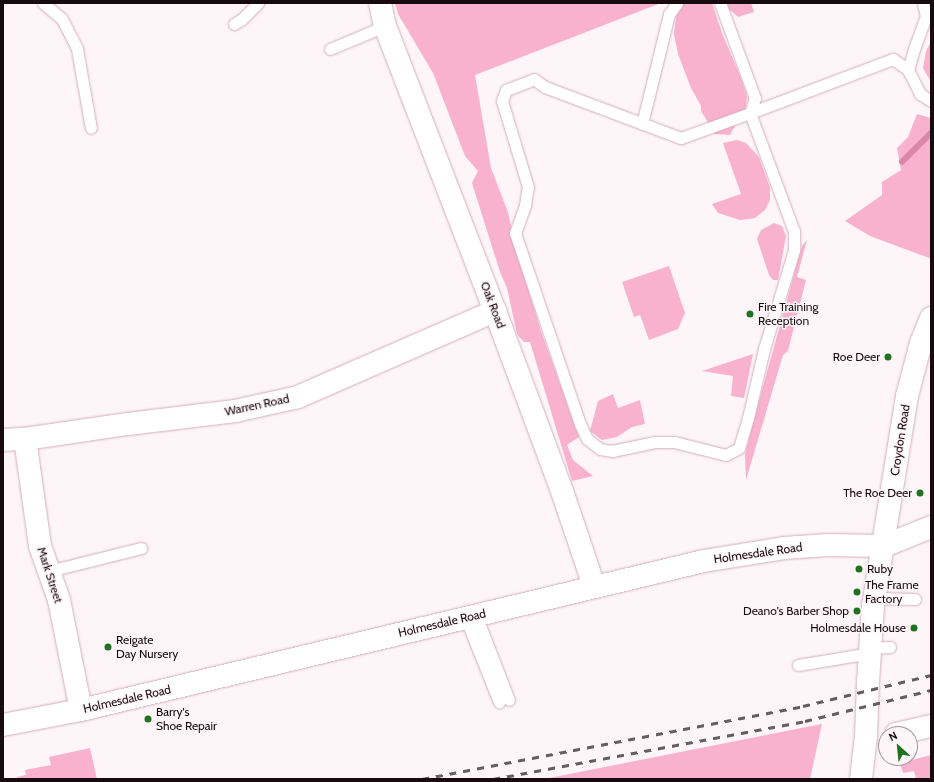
<!DOCTYPE html>
<style>
body{margin:0}
#map{position:relative;width:934px;height:782px;overflow:hidden;background:#fdf5f8;font-family:Cabin,sans-serif}
div>[style]{position:absolute}
[style*='--x']{left:calc(var(--x)*1px);top:calc(var(--y)*1px);width:calc(var(--w)*1px);rotate:calc(var(--a)*1deg)}
.green>*{inset:0;background:#f9b2ce}
.stream>*{height:5.5px;margin:-2.75px;padding:0 2.75px;transform-origin:2.75px;border-radius:2.75px;background:#da86aa}
.roads{filter:drop-shadow(0 0 1px #d4adbc) drop-shadow(0 0 1px #d4adbc)}
.lane>*{height:11px;margin:-5.5px;padding:0 5.5px;transform-origin:5.5px;border-radius:5.5px;background:#fff}
.street>*{height:22px;margin:-11px;padding:0 11px;transform-origin:11px;border-radius:11px;background:#fff}
.primary>*{height:22px;margin:-11px;padding:0 11px;transform-origin:11px;border-radius:11px;background:#fff}
.rail>*{height:3px;margin-top:-1.5px;transform-origin:0;background:repeating-linear-gradient(90deg,#675c61 0 7px,transparent 0 14px)}
.dots>*{width:11px;height:11px;translate:-50% -50%;box-sizing:border-box;border:2px solid #fdf5f8;border-radius:50%}
span{translate:-50% -50%;white-space:nowrap;text-align:center;line-height:1.15;-webkit-text-stroke:3px #fdf5f8;paint-order:stroke}
.street-label{font-size:12px;color:#180b10}
.poi-label{font-size:12px;color:#180b10}
.left{translate:0 -50%;text-align:left}
.right{translate:-100% -50%;text-align:right}
.frame{position:absolute;inset:0;border:4px solid #180b10;pointer-events:none}
.north{position:absolute;left:878px;top:726px;width:40px;height:40px;box-sizing:border-box;background:#fdf5f8;border:1px solid #a1979b;border-radius:50%;rotate:333deg;font-size:11px;font-weight:700;line-height:16px;text-align:center;color:#180b10}
.north::after{content:'';display:block;margin:auto;width:14px;height:18px;background:#1d731f;clip-path:polygon(50% 0,100% 100%,50% 72%,0 100%)}
</style>
<div id="map">
<div class="green">
<i style="clip-path:polygon(395px 3px,661px 3px,475px 75px,491px 168px,508px 212px,518px 256px,541px 331px,579px 437px,567px 445px,573px 460px,593px 476px,572px 481px,530px 342px,524px 342px,517px 334px,507px 288px,500px 272px,472px 183px,478px 171px,465px 156px,433px 73px,398px 14px)"></i>
<i style="clip-path:polygon(684px 3px,712px 3px,722px 33px,741px 78px,747px 96px,746px 107px,730px 135px,715px 134px,701px 111px,701px 106px,691px 88px,678px 54px,674px 34px,676px 17px)"></i>
<i style="clip-path:polygon(727px 3px,751px 3px,754px 12px,738px 17px,729px 9px)"></i>
<i style="clip-path:polygon(931px 42px,931px 82px,923px 68px,926px 51px)"></i>
<i style="clip-path:polygon(917px 114px,931px 118px,931px 257px,929px 258px,870px 236px,845px 221px,882px 195px,882px 182px,901px 170px,897px 148px,908px 137px)"></i>
<i style="clip-path:polygon(737px 140px,746px 143px,759px 157px,770px 188px,770px 200px,765px 210px,755px 218px,740px 220px,718px 213px,712px 204px,741px 194px,723px 143px)"></i>
<i style="clip-path:polygon(774px 223px,782px 226px,786px 236px,778px 280px,773px 280px,769px 275px,757px 239px,761px 230px)"></i>
<i style="clip-path:polygon(807px 240px,797px 277px,806px 280px,788px 351px,783px 355px,746px 480px,745px 454px,757px 408px,802px 246px)"></i>
<i style="clip-path:polygon(669px 266px,685px 313px,678px 329px,649px 340px,640px 315px,634px 317px,622px 282px)"></i>
<i style="clip-path:polygon(753px 354px,744px 398px,731px 396px,733px 376px,702px 371px)"></i>
<i style="clip-path:polygon(613px 394px,618px 408px,640px 400px,645px 424px,632px 427px,617px 437px,602px 440px,590px 431px,598px 401px)"></i>
<i style="clip-path:polygon(822px 724px,810px 779px,544px 779px)"></i>
<i style="clip-path:polygon(90px 748px,97px 779px,17px 779px,17px 777px,26px 775px,25px 770px,51px 765px,49px 757px)"></i>
<i style="clip-path:polygon(931px 755px,931px 779px,916px 779px,914px 771px,903px 773px,900px 763px)"></i>
</div>
<div class="stream">
<i style="--x:902;--y:162;--w:41;--a:-45"></i>
</div>
<div class="roads">
<div class="lane">
<i style="--x:43;--y:3;--w:25;--a:40"></i>
<i style="--x:62;--y:19;--w:34;--a:63"></i>
<i style="--x:77;--y:49;--w:80;--a:80"></i>
<i style="--x:720;--y:3;--w:101;--a:69.8"></i>
<i style="--x:755;--y:98;--w:16;--a:108"></i>
<i style="--x:750;--y:113;--w:126;--a:69.6"></i>
<i style="--x:794;--y:231;--w:19;--a:90"></i>
<i style="--x:794;--y:250;--w:103;--a:106.9"></i>
<i style="--x:764;--y:349;--w:71;--a:103.1"></i>
<i style="--x:748;--y:418;--w:31;--a:107"></i>
<i style="--x:739;--y:448;--w:15;--a:152"></i>
<i style="--x:726;--y:455;--w:54;--a:-166"></i>
<i style="--x:674;--y:442;--w:19;--a:180"></i>
<i style="--x:655;--y:442;--w:44;--a:168.2"></i>
<i style="--x:612;--y:451;--w:12;--a:-171"></i>
<i style="--x:600;--y:449;--w:16;--a:-142"></i>
<i style="--x:587;--y:439;--w:17;--a:-115"></i>
<i style="--x:580;--y:424;--w:202;--a:-108.8"></i>
<i style="--x:515;--y:233;--w:30;--a:-70"></i>
<i style="--x:525;--y:205;--w:18;--a:-81"></i>
<i style="--x:528;--y:187;--w:90;--a:-106.8"></i>
<i style="--x:502;--y:101;--w:12;--a:-70"></i>
<i style="--x:506;--y:90;--w:30;--a:-21"></i>
<i style="--x:534;--y:79;--w:14;--a:36"></i>
<i style="--x:545;--y:87;--w:145;--a:20.6"></i>
<i style="--x:681;--y:138;--w:73;--a:-19.9"></i>
<i style="--x:750;--y:113;--w:153;--a:-20.7"></i>
<i style="--x:893;--y:59;--w:19;--a:36"></i>
<i style="--x:908;--y:70;--w:27;--a:63"></i>
<i style="--x:920;--y:94;--w:13;--a:32"></i>
<i style="--x:234;--y:24;--w:9;--a:-32"></i>
<i style="--x:242;--y:19;--w:23;--a:-45"></i>
<i style="--x:330;--y:49;--w:60;--a:-22.7"></i>
<i style="--x:908;--y:70;--w:22;--a:-74"></i>
<i style="--x:914;--y:49;--w:35;--a:-70"></i>
<i style="--x:926;--y:16;--w:13;--a:-103"></i>
<i style="--x:642;--y:124;--w:113;--a:-76.2"></i>
<i style="--x:669;--y:14;--w:14;--a:-54"></i>
<i style="--x:49;--y:571;--w:95;--a:-14"></i>
<i style="--x:874;--y:598;--w:41;--a:1.4"></i>
<i style="--x:476;--y:615;--w:91;--a:68.8"></i>
<i style="--x:465;--y:617;--w:92;--a:68.2"></i>
<i style="--x:870;--y:648;--w:20;--a:-3"></i>
<i style="--x:798;--y:665;--w:73;--a:-9.5"></i>
</div>
<div class="street">
<i style="--x:380;--y:3;--w:24;--a:78"></i>
<i style="--x:385;--y:26;--w:305;--a:68.9"></i>
<i style="--x:495;--y:311;--w:192;--a:69.6"></i>
<i style="--x:562;--y:491;--w:100;--a:71.4"></i>
<i style="--x:25;--y:439;--w:108;--a:82"></i>
<i style="--x:40;--y:546;--w:57;--a:70.6"></i>
<i style="--x:59;--y:600;--w:112;--a:78.7"></i>
<i style="--x:3;--y:440;--w:22;--a:-3"></i>
<i style="--x:25;--y:439;--w:104;--a:-8.3"></i>
<i style="--x:128;--y:424;--w:108;--a:-6.9"></i>
<i style="--x:235;--y:411;--w:65;--a:-12.5"></i>
<i style="--x:298;--y:397;--w:215;--a:-23.6"></i>
<i style="--x:3;--y:725;--w:79;--a:-10.9"></i>
<i style="--x:81;--y:710;--w:641;--a:-13.45"></i>
<i style="--x:704;--y:561;--w:81;--a:-9.2"></i>
<i style="--x:784;--y:548;--w:44;--a:-3.9"></i>
<i style="--x:828;--y:545;--w:56;--a:1"></i>
<i style="--x:884;--y:546;--w:51;--a:-22"></i>
<i style="--x:896;--y:734;--w:36;--a:-13"></i>
</div>
<div class="primary">
<i style="--x:861;--y:779;--w:43;--a:-83.4"></i>
<i style="--x:866;--y:736;--w:54;--a:-87.9"></i>
<i style="--x:868;--y:682;--w:76;--a:-86.2"></i>
<i style="--x:873;--y:606;--w:213;--a:-80.8"></i>
<i style="--x:907;--y:396;--w:55;--a:-75.2"></i>
<i style="--x:921;--y:343;--w:27;--a:-68"></i>
</div>
</div>
<div class="rail">
<i style="--x:422;--y:779;--w:388;--a:-10.8"></i>
<i style="--x:803;--y:706;--w:132;--a:-13.6"></i>
<i style="--x:493;--y:779;--w:317;--a:-10.5"></i>
<i style="--x:805;--y:721;--w:130;--a:-13.8"></i>
</div>
<div class="dots">
<i style="left:750px;top:314px;background:#1d731f"></i>
<i style="left:888px;top:357px;background:#1d731f"></i>
<i style="left:920px;top:493px;background:#1d731f"></i>
<i style="left:859px;top:569px;background:#1d731f"></i>
<i style="left:857px;top:592px;background:#1d731f"></i>
<i style="left:857px;top:611px;background:#1d731f"></i>
<i style="left:914px;top:628px;background:#1d731f"></i>
<i style="left:108px;top:647px;background:#1d731f"></i>
<i style="left:148px;top:719px;background:#1d731f"></i>
</div>
<div class="street-label">
<span style="left:493px;top:305px;rotate:69deg">Oak Road</span>
<span style="left:257px;top:405px;rotate:-12deg">Warren Road</span>
<span style="left:900px;top:440px;rotate:-81deg">Croydon Road</span>
<span style="left:758px;top:553px;rotate:-8deg">Holmesdale Road</span>
<span style="left:50px;top:575px;rotate:72deg">Mark Street</span>
<span style="left:442px;top:623px;rotate:-13deg">Holmesdale Road</span>
<span style="left:127px;top:699px;rotate:-13deg">Holmesdale Road</span>
</div>
<div class="poi-label">
<span class="left" style="left:758px;top:314px">Fire Training<br>Reception</span>
<span class="right" style="left:880px;top:357px">Roe Deer</span>
<span class="right" style="left:912px;top:493px">The Roe Deer</span>
<span class="left" style="left:867px;top:569px">Ruby</span>
<span class="left" style="left:865px;top:592px">The Frame<br>Factory</span>
<span class="right" style="left:849px;top:611px">Deano's Barber Shop</span>
<span class="right" style="left:906px;top:628px">Holmesdale House</span>
<span class="left" style="left:116px;top:647px">Reigate<br>Day Nursery</span>
<span class="left" style="left:156px;top:719px">Barry's<br>Shoe Repair</span>
</div>
<div class="frame"></div>
<div class="north">N</div>
</div>
